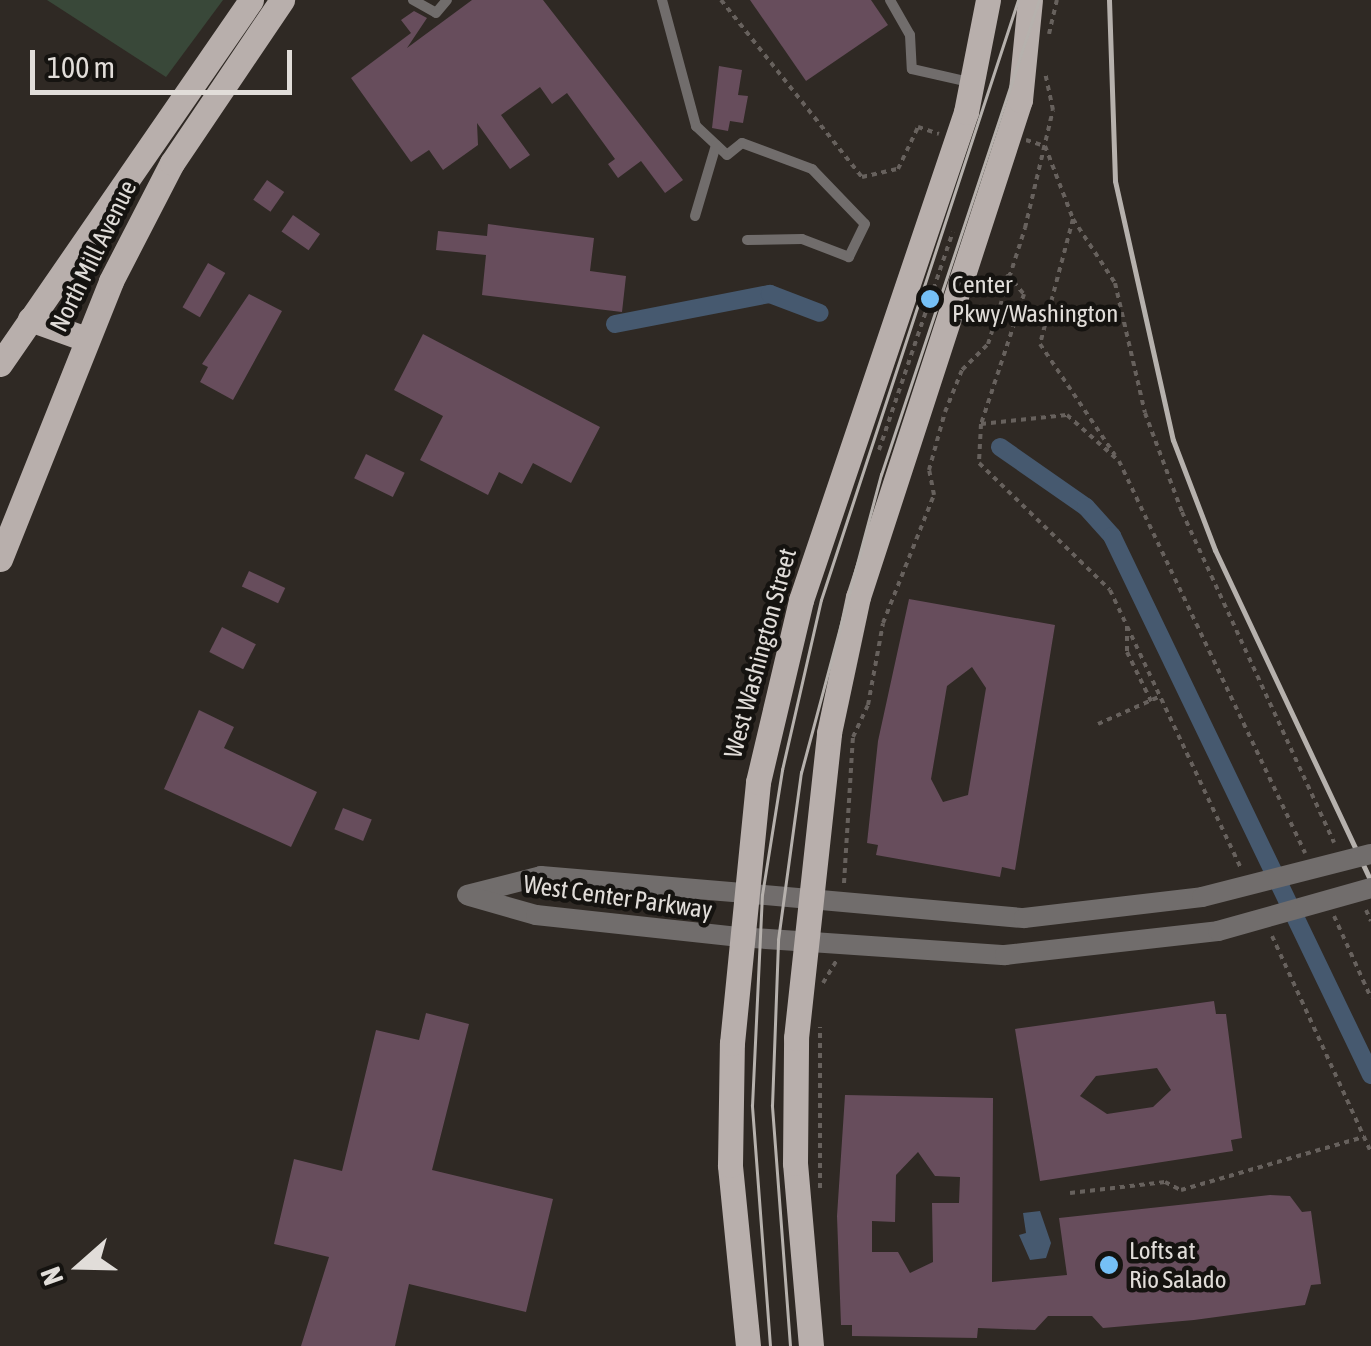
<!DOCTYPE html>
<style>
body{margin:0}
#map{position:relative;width:1371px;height:1346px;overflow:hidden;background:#2f2924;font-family:"Asap Condensed",sans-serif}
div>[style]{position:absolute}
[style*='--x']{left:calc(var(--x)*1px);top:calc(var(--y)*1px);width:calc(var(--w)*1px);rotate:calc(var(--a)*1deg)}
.green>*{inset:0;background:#394839}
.water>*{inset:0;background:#46596f}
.canal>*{height:18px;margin:-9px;padding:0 9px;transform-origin:9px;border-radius:9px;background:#46596f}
.building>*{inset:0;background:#674d5c;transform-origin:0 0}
.path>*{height:4px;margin-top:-2px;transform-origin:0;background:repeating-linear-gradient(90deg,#67615d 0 5px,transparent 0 10px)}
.service>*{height:10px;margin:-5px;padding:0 5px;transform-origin:5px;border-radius:5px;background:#716d6c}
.minor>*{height:20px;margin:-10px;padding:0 10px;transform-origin:10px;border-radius:10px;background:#716d6c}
.tertiary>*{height:20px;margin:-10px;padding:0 10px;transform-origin:10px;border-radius:10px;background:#716d6c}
.primary>*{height:25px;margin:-12.5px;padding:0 12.5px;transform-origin:12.5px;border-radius:12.5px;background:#b8afac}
.tram>*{height:2.5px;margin:-1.25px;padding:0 1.25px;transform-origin:1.25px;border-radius:1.25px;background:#b6b1ad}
.rail>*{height:5px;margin:-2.5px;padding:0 2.5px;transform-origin:2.5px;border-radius:2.5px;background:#b6b1ad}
.tertiary-bridge>*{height:20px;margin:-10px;padding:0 10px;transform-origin:10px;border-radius:10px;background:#716d6c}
.dots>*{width:28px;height:28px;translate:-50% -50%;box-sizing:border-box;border:5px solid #151310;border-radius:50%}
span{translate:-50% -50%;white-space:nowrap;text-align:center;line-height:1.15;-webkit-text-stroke:9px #151310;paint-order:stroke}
.street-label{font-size:25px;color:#e1ddd9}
.poi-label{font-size:25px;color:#e1ddd9}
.left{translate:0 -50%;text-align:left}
.north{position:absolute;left:30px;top:1216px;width:100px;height:100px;-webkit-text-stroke:8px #151310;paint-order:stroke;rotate:250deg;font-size:28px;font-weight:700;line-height:40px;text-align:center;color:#e1ddd9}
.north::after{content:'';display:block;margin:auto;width:35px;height:45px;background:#e1ddd9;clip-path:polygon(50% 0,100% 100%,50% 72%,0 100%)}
.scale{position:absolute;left:30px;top:50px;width:262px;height:45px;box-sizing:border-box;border:5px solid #e1ddd9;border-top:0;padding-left:12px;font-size:30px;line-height:35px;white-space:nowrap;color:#e1ddd9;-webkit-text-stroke:8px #151310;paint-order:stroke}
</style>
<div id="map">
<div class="green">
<i style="clip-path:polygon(47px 0,223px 0,166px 77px)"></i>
</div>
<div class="water">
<i style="clip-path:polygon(1040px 1211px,1051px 1243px,1046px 1258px,1030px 1260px,1019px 1235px,1026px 1233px,1023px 1213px)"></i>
</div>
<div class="canal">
<i style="--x:615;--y:324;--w:158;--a:-11"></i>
<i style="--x:770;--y:294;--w:53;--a:20.8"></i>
<i style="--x:1000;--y:447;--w:105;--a:34.9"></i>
<i style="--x:1086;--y:507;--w:39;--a:48"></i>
<i style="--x:1112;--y:536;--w:598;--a:64.33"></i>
</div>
<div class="building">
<i style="clip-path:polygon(472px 0,543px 0,683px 180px,665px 193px,641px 161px,618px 178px,608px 164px,615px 159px,567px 93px,552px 104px,540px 87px,501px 115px,530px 155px,510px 169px,477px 123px,478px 145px,443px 170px,429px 150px,411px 162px,351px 78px,411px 33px,401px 20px,414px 11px,427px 18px,407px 48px)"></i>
<i style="clip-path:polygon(750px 0,871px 0,888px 25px,806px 81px)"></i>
<i style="clip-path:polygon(719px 66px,742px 70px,738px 95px,748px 96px,743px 123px,730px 121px,728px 131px,712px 128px)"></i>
<i style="left:267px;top:180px;width:21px;height:24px;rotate:35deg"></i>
<i style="left:293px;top:215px;width:33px;height:20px;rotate:35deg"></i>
<i style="clip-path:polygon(488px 224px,594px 238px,590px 271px,626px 276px,622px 312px,482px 295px,486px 255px,436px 250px,438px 231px,487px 236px)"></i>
<i style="left:208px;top:263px;width:20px;height:51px;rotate:30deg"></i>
<i style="clip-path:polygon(249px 294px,282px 311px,233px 400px,200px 382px,208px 367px,202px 364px)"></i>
<i style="clip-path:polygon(423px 334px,600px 427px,571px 483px,533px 463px,522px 484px,499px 472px,488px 495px,420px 460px,443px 416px,394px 390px)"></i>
<i style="left:366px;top:454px;width:43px;height:27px;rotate:26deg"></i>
<i style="left:249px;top:571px;width:40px;height:17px;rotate:25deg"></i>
<i style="clip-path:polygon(evenodd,909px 599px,1055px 625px,1015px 870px,1002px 867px,1000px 877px,876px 855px,878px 845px,867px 843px,878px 741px,909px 599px,972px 667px,986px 688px,968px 795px,943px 802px,931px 779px,947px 686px,972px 667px)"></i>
<i style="left:222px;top:627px;width:38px;height:28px;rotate:27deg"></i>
<i style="clip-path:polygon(199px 710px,234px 727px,224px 748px,317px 792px,291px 847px,164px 789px)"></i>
<i style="left:343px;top:808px;width:31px;height:23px;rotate:22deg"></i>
<i style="clip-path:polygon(evenodd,1214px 1001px,1216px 1014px,1226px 1014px,1242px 1138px,1231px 1140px,1233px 1151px,1040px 1181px,1015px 1029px,1214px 1001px,1157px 1068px,1171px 1090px,1153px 1107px,1107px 1114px,1080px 1096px,1096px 1076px,1157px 1068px)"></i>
<i style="clip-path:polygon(426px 1013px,469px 1024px,432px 1170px,553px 1199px,526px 1312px,409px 1284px,395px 1346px,301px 1346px,329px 1257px,274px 1244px,294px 1159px,342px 1171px,376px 1030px,419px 1040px)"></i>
<i style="clip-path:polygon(evenodd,845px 1095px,993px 1098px,992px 1282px,1067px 1275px,1059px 1218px,1270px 1195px,1290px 1196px,1302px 1212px,1311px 1211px,1321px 1284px,1311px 1285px,1305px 1305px,1194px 1320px,1103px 1328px,1092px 1316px,1048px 1316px,1035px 1330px,978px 1328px,977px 1338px,852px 1336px,852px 1325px,841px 1325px,837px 1216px,845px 1095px,918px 1152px,935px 1176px,960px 1177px,959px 1203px,932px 1203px,933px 1262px,910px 1273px,898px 1252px,872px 1252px,872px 1221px,895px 1222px,896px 1175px,918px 1152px)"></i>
</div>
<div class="path">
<i style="--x:721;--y:0;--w:226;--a:51.5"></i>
<i style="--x:862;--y:177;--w:37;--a:-13"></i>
<i style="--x:898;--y:169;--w:47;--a:-64.5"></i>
<i style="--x:918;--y:127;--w:22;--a:18"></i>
<i style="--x:1049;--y:34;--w:35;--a:-77"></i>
<i style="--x:1026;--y:140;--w:20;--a:18"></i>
<i style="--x:1045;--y:146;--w:78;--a:69"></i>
<i style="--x:1073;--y:219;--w:129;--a:104.8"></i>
<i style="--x:1040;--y:344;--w:134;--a:56"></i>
<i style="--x:1073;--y:219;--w:77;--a:56.7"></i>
<i style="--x:1115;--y:283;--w:133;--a:77"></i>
<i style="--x:1145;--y:413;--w:106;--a:69.5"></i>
<i style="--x:1182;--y:512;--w:364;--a:65.3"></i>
<i style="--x:1007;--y:274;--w:26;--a:50"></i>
<i style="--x:1024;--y:294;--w:137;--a:108.3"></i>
<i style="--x:981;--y:424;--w:39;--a:93"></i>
<i style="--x:979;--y:463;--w:182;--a:44.1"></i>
<i style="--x:1110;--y:590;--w:308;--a:64.8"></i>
<i style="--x:981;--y:424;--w:86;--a:-6"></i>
<i style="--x:1067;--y:415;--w:69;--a:41.5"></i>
<i style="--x:1119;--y:461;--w:434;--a:64.6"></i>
<i style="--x:879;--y:450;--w:230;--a:-71.3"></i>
<i style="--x:1127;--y:626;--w:26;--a:90"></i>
<i style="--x:1127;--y:652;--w:55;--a:63.9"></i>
<i style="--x:1098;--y:724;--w:69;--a:-24"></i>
<i style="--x:844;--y:883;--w:146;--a:-86.5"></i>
<i style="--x:853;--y:737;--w:35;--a:-65"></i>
<i style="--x:868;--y:705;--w:83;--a:-79.6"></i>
<i style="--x:883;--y:623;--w:138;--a:-68.3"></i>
<i style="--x:934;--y:495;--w:25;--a:-101"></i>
<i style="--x:929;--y:470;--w:60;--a:-74.6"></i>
<i style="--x:945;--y:412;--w:45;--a:-68"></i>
<i style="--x:962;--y:370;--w:37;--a:-45"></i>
<i style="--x:988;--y:344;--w:122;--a:-72.3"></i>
<i style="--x:1025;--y:228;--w:121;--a:-76.7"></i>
<i style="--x:1053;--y:110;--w:38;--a:-102"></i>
<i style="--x:1366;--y:910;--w:12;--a:66"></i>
<i style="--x:1334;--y:916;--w:90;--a:65.7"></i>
<i style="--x:1272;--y:936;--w:238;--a:65.4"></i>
<i style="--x:823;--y:983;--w:26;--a:-59"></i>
<i style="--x:820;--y:1188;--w:161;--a:-90"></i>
<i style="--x:1070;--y:1193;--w:96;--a:-6.6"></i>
<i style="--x:1165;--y:1182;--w:18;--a:27"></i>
<i style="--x:1181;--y:1190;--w:191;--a:-16.2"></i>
</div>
<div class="service">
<i style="--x:413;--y:0;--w:26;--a:29"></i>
<i style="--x:436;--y:13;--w:17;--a:-50"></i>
<i style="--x:662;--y:0;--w:131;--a:74.9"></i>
<i style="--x:696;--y:126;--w:42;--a:43.1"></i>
<i style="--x:727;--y:155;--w:19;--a:-39"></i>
<i style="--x:742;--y:143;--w:75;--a:20.4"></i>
<i style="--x:812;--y:169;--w:76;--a:46.1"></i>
<i style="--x:865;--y:224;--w:37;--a:116"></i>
<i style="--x:849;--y:257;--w:50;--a:-159"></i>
<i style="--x:802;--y:239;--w:55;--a:179"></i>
<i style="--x:890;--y:0;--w:40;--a:60.3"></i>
<i style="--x:910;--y:35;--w:34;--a:87"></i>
<i style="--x:912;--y:69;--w:58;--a:12.8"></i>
<i style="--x:695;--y:216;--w:74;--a:-73.5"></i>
</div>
<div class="minor">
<i style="--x:467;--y:895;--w:76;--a:-14.4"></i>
<i style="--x:541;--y:876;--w:202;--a:4.8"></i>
<i style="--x:469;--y:896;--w:70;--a:15.8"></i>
<i style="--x:536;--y:915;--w:203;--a:6.2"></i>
</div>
<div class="tertiary">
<i style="--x:742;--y:893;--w:283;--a:5.1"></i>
<i style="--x:1024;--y:918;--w:179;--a:-6.7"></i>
<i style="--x:738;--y:937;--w:268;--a:3.9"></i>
<i style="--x:1005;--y:955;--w:214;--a:-6.4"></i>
</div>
<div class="primary">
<i style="--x:30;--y:319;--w:59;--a:19.7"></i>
<i style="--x:0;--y:364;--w:442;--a:-55.4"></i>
<i style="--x:0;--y:559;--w:299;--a:-68.2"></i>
<i style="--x:111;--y:281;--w:133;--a:-62.7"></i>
<i style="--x:172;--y:163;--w:197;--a:-56"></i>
<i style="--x:748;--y:1346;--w:182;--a:-95.7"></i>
<i style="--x:730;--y:1165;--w:122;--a:-89.1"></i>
<i style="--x:732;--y:1043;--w:262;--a:-84.3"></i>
<i style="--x:758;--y:782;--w:187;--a:-76.7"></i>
<i style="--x:801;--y:600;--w:515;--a:-71.32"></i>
<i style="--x:966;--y:112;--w:114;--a:-78.9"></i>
<i style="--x:811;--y:1346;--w:184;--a:-95"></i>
<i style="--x:795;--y:1163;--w:125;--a:-89.5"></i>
<i style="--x:796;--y:1038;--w:307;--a:-83.8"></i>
<i style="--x:829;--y:733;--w:139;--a:-78"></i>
<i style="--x:858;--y:597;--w:523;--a:-71.95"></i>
<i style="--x:1020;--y:100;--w:100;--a:-84.3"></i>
</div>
<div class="tram">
<i style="--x:770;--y:1346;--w:241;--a:-94.3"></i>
<i style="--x:752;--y:1106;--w:211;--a:-87.3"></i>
<i style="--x:762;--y:895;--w:127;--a:-80.9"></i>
<i style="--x:782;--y:770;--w:174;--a:-77.1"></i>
<i style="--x:821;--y:600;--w:632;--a:-71.82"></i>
<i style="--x:790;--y:1346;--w:241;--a:-94.3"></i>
<i style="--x:772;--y:1106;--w:166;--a:-87.9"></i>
<i style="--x:778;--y:940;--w:169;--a:-82.2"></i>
<i style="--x:801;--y:773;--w:309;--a:-75"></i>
<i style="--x:881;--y:475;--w:501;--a:-71.6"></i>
</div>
<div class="rail">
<i style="--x:1109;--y:0;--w:181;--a:88.1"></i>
<i style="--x:1115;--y:181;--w:265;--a:77.4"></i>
<i style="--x:1173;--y:440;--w:118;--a:69.1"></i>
<i style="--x:1215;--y:550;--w:366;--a:64.8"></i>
</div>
<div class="tertiary-bridge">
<i style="--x:1202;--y:897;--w:174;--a:-14.3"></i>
<i style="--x:1218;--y:931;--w:159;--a:-15.7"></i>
</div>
<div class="dots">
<i style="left:930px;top:299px;background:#75c0f6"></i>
<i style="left:1109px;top:1265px;background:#75c0f6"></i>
</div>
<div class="street-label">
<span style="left:93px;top:256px;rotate:-64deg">North Mill Avenue</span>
<span style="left:760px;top:653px;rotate:-75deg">West Washington Street</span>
<span style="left:618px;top:897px;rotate:8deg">West Center Parkway</span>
</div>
<div class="poi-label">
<span class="left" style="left:952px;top:299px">Center<br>Pkwy/Washington</span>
<span class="left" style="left:1129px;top:1265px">Lofts at<br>Rio Salado</span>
</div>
<div class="north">N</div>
<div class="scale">100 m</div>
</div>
